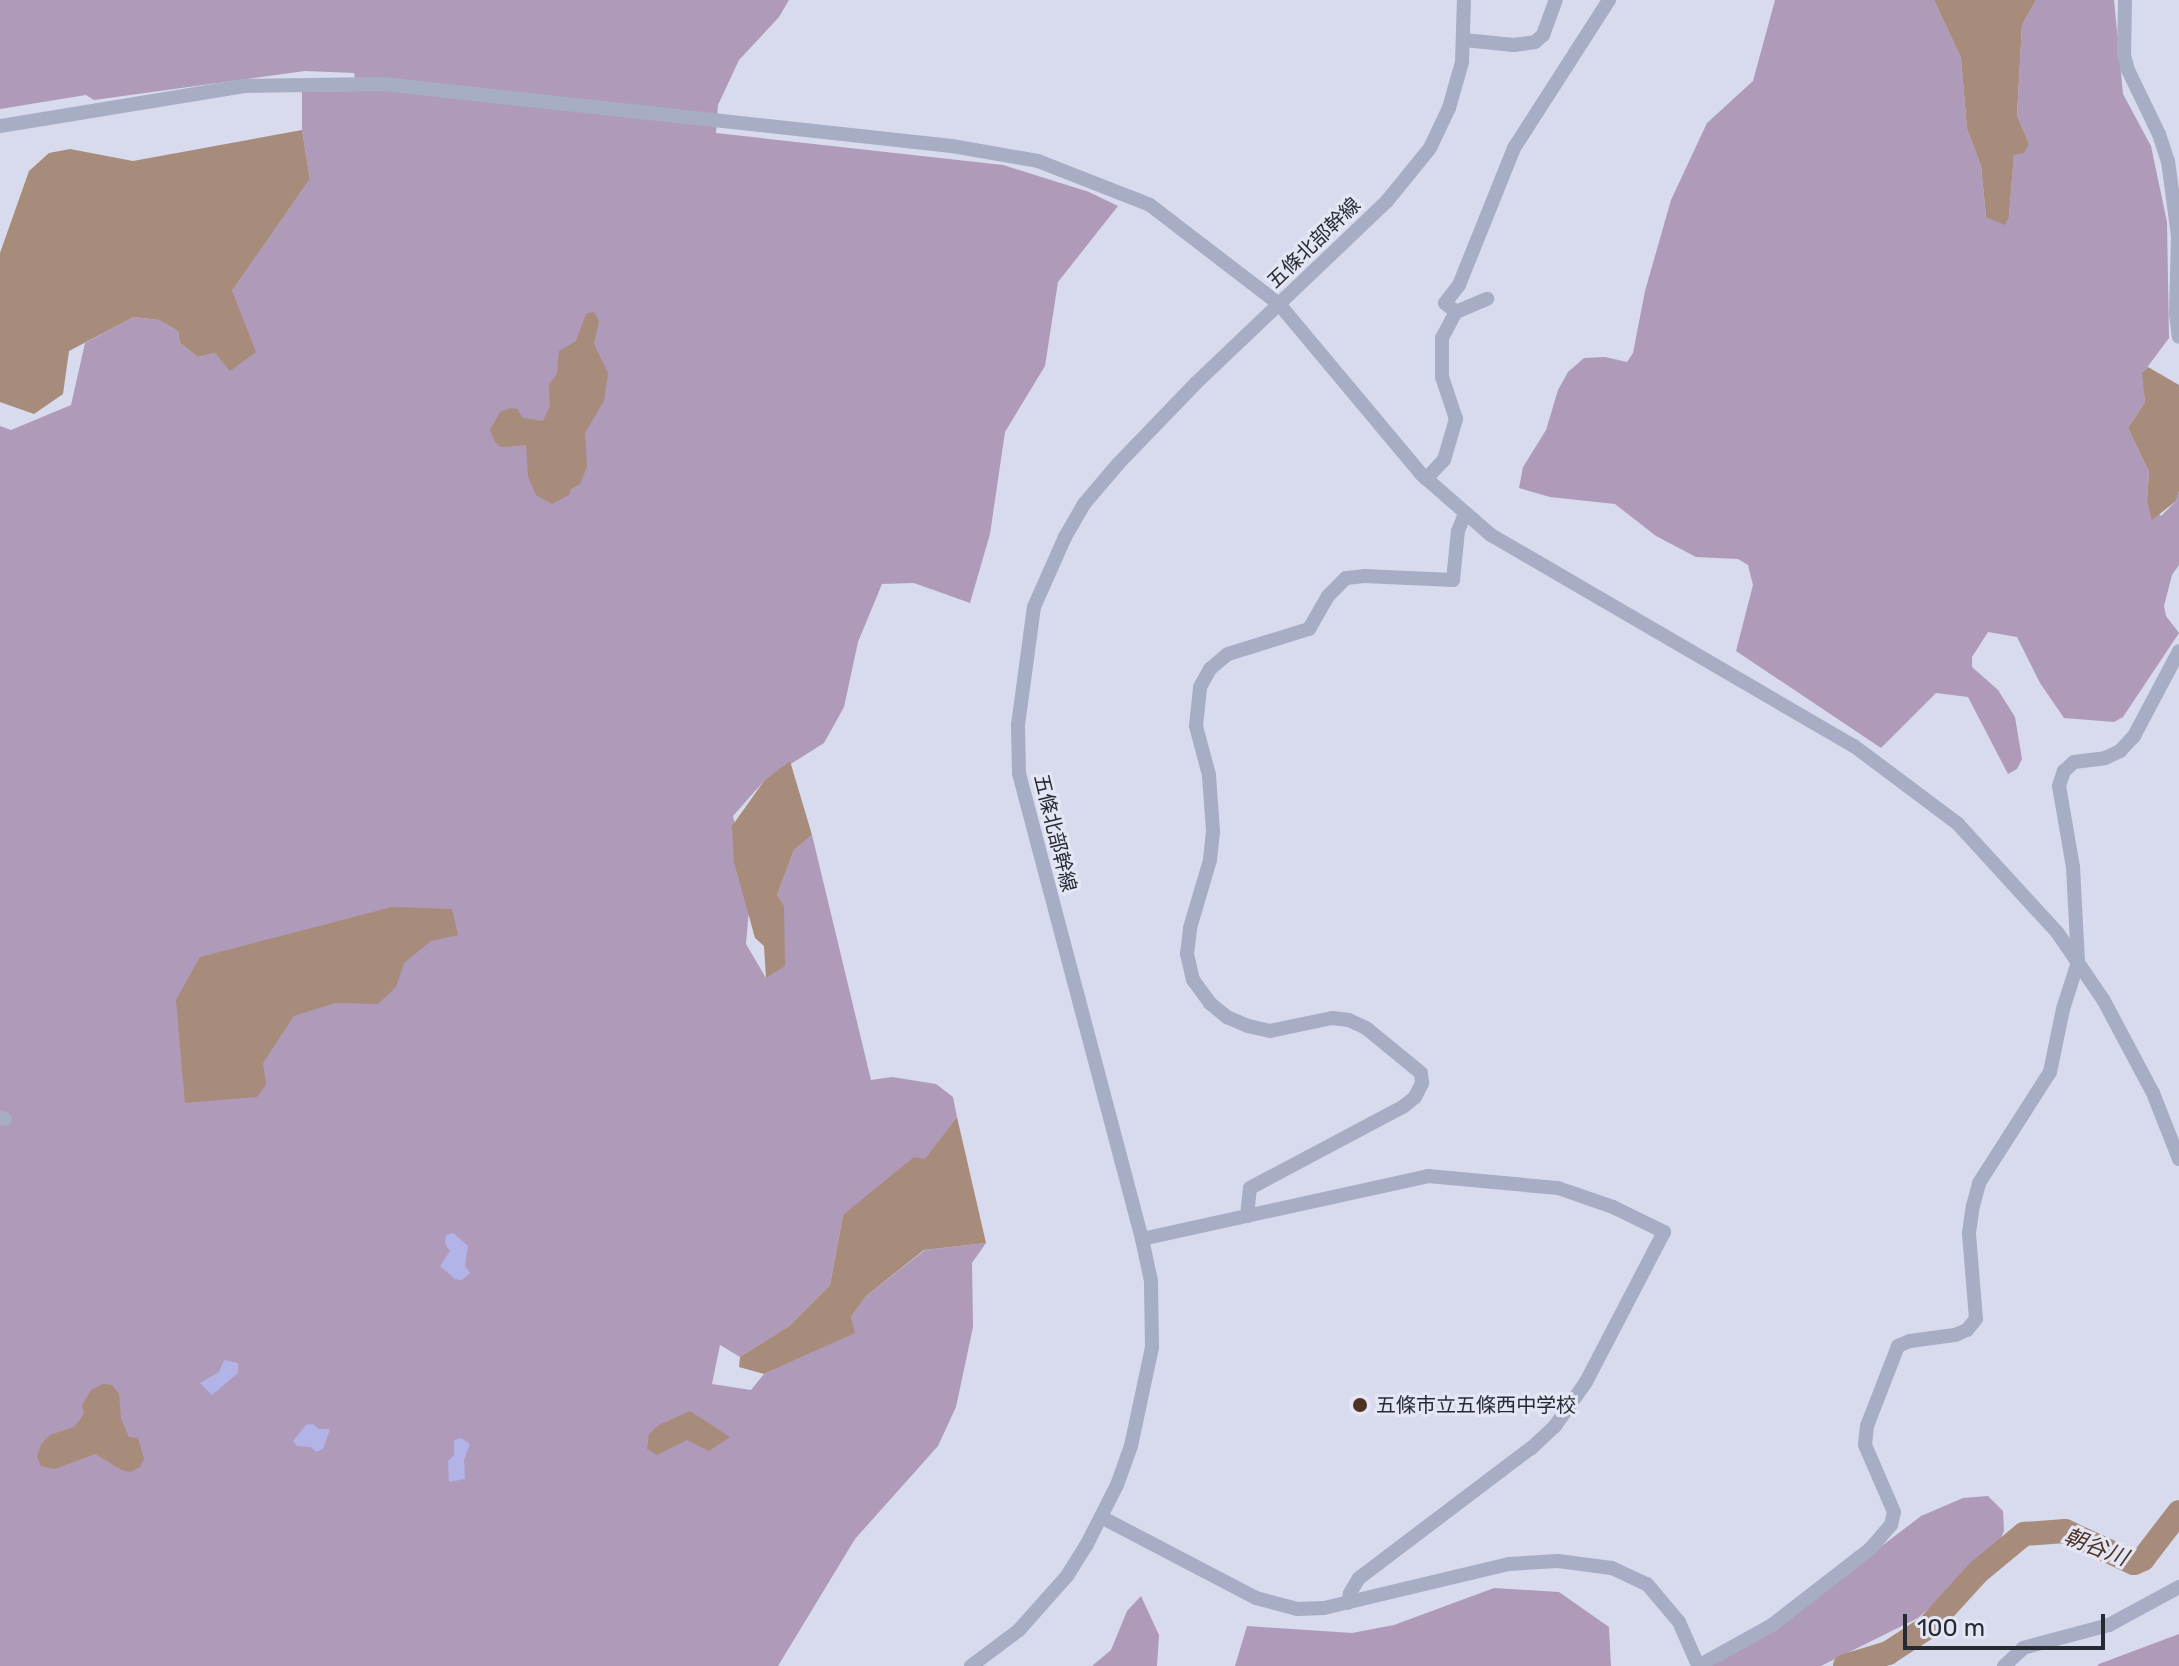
<!DOCTYPE html>
<meta charset="utf-8">
<style>
body{margin:0}
#map{position:relative;width:2179px;height:1666px;overflow:hidden;background:#d8dbed;font-family:Rubik,"Noto Sans JP",sans-serif}
div>[style]{position:absolute}
[style*='--x']{left:calc(var(--x)*1px);top:calc(var(--y)*1px);width:calc(var(--w)*1px);rotate:calc(var(--a)*1deg)}
.green>*{inset:0;background:#b09aba}
.sand>*{inset:0;background:#b2b3e6}
.water>*{inset:0;background:#a78b7b}
.river>*{height:24px;margin:-12px;padding:0 12px;transform-origin:12px;border-radius:12px;background:#a78b7b}
.minor>*{height:14px;margin:-7px;padding:0 7px;transform-origin:7px;border-radius:7px;background:#a6adc4}
.dots>*{width:22px;height:22px;translate:-50% -50%;box-sizing:border-box;border:4px solid #e4e6f6;border-radius:50%}
span{translate:-50% -50%;white-space:nowrap;text-align:center;line-height:1.15;-webkit-text-stroke:6px #e4e6f6;paint-order:stroke}
.street-label{font-size:20px;color:#262a31}
.poi-label{font-size:20px;color:#262a31}
.left{translate:0 -50%;text-align:left}
.water-label{font-size:22px;color:#4d3221;font-style:italic}
.scale{position:absolute;left:1903px;top:1614px;width:202px;height:36px;box-sizing:border-box;border:4px solid #262a31;border-top:0;padding-left:10px;font-size:24px;line-height:28px;white-space:nowrap;color:#262a31;-webkit-text-stroke:6px #e4e6f6;paint-order:stroke}
</style>
<div id="map">
<div class="green">
<i style="clip-path:polygon(0 0,789px 0,779px 17px,739px 60px,718px 105px,716px 133px,1003px 165px,1089px 192px,1118px 206px,1058px 282px,1045px 366px,1005px 432px,990px 534px,970px 603px,914px 583px,882px 584px,858px 642px,844px 707px,824px 743px,764px 781px,733px 816px,751px 886px,746px 944px,766px 978px,784px 907px,777px 895px,794px 850px,812px 835px,871px 1080px,892px 1077px,936px 1084px,953px 1097px,957px 1117px,925px 1160px,843px 1215px,830px 1285px,789px 1326px,740px 1357px,720px 1345px,712px 1384px,751px 1390px,764px 1374px,854px 1333px,851px 1317px,866px 1296px,925px 1250px,986px 1243px,972px 1263px,973px 1327px,956px 1407px,938px 1446px,855px 1539px,778px 1666px,0 1666px,0 1125px,8px 1116px,0 1111px,0 426px,11px 430px,71px 405px,85px 343px,134px 317px,159px 320px,178px 331px,180px 343px,198px 357px,215px 353px,232px 291px,310px 179px,302px 130px,302px 92px,357px 91px,354px 73px,305px 71px,94px 100px,86px 95px,0 109px)"></i>
<i style="clip-path:polygon(1775px 0,1934px 0,1961px 58px,1967px 129px,1981px 166px,1986px 217px,2009px 216px,2014px 155px,2029px 144px,2017px 115px,2022px 25px,2036px 0,2114px 0,2123px 94px,2151px 146px,2167px 222px,2169px 338px,2143px 373px,2145px 402px,2128px 428px,2149px 472px,2147px 501px,2161px 516px,2176px 501px,2179px 491px,2179px 565px,2172px 575px,2164px 606px,2166px 616px,2179px 633px,2123px 717px,2114px 722px,2064px 718px,2040px 683px,2017px 637px,1988px 632px,1972px 657px,1972px 667px,1998px 690px,2015px 717px,2022px 759px,2017px 769px,2008px 774px,1968px 697px,1936px 693px,1881px 748px,1736px 651px,1753px 585px,1748px 565px,1738px 559px,1696px 557px,1656px 536px,1615px 504px,1550px 497px,1519px 488px,1523px 467px,1546px 430px,1558px 390px,1568px 372px,1584px 358px,1605px 357px,1627px 362px,1633px 353px,1645px 291px,1671px 200px,1707px 123px,1753px 81px)"></i>
<i style="clip-path:polygon(1988px 1496px,2003px 1511px,2004px 1531px,1996px 1549px,1918px 1618px,1821px 1666px,1693px 1666px,1836px 1581px,1921px 1516px,1963px 1498px)"></i>
<i style="clip-path:polygon(1494px 1588px,1559px 1592px,1609px 1627px,1611px 1666px,1235px 1666px,1247px 1626px,1352px 1633px,1394px 1625px)"></i>
<i style="clip-path:polygon(1141px 1596px,1159px 1635px,1157px 1666px,1092px 1666px,1111px 1650px,1127px 1611px)"></i>
<i style="clip-path:polygon(2179px 1634px,2179px 1666px,2097px 1666px,2099px 1664px)"></i>
</div>
<div class="sand">
<i style="clip-path:polygon(453px 1233px,468px 1246px,465px 1266px,470px 1273px,462px 1280px,455px 1279px,440px 1266px,450px 1251px,445px 1244px,446px 1235px)"></i>
<i style="clip-path:polygon(224px 1360px,238px 1363px,238px 1373px,212px 1395px,200px 1383px,219px 1372px)"></i>
<i style="clip-path:polygon(313px 1424px,319px 1429px,330px 1429px,323px 1449px,316px 1452px,311px 1447px,297px 1446px,293px 1441px,306px 1425px)"></i>
<i style="clip-path:polygon(461px 1438px,470px 1444px,464px 1460px,465px 1479px,449px 1482px,448px 1461px,454px 1455px,454px 1440px)"></i>
</div>
<div class="water">
<i style="clip-path:polygon(1934px 0,2036px 0,2022px 25px,2017px 115px,2029px 144px,2024px 153px,2014px 155px,2009px 216px,2005px 225px,1986px 217px,1981px 166px,1967px 129px,1961px 58px)"></i>
<i style="clip-path:polygon(302px 130px,310px 179px,232px 291px,256px 352px,230px 371px,215px 353px,198px 357px,180px 343px,178px 331px,159px 320px,134px 317px,69px 351px,63px 394px,34px 414px,0 402px,0 253px,29px 171px,49px 153px,70px 149px,133px 161px)"></i>
<i style="clip-path:polygon(594px 312px,599px 321px,594px 344px,608px 373px,604px 401px,585px 433px,587px 467px,580px 484px,571px 489px,569px 495px,552px 504px,536px 495px,528px 477px,526px 445px,501px 447px,495px 442px,490px 430px,500px 412px,511px 408px,517px 409px,523px 418px,543px 421px,550px 406px,549px 384px,557px 374px,559px 351px,576px 341px,586px 314px)"></i>
<i style="clip-path:polygon(2148px 367px,2179px 385px,2179px 491px,2176px 501px,2152px 520px,2147px 501px,2149px 472px,2128px 428px,2145px 402px,2142px 373px)"></i>
<i style="clip-path:polygon(790px 761px,812px 835px,794px 850px,777px 895px,784px 906px,785px 966px,766px 978px,764px 946px,755px 938px,734px 862px,732px 826px,764px 781px)"></i>
<i style="clip-path:polygon(392px 907px,452px 909px,458px 935px,431px 941px,404px 963px,396px 987px,378px 1004px,335px 1003px,294px 1016px,263px 1063px,266px 1085px,257px 1097px,185px 1103px,176px 1000px,200px 957px)"></i>
<i style="clip-path:polygon(957px 1117px,986px 1243px,924px 1250px,866px 1296px,851px 1317px,855px 1333px,764px 1374px,739px 1367px,740px 1357px,789px 1326px,830px 1285px,843px 1215px,914px 1157px,925px 1159px)"></i>
<i style="clip-path:polygon(103px 1384px,112px 1385px,119px 1394px,121px 1419px,129px 1437px,138px 1438px,144px 1459px,140px 1467px,130px 1472px,122px 1470px,95px 1454px,55px 1469px,41px 1466px,37px 1457px,41px 1444px,50px 1435px,74px 1427px,84px 1414px,82px 1405px,91px 1390px)"></i>
<i style="clip-path:polygon(690px 1411px,730px 1437px,709px 1451px,687px 1440px,657px 1455px,647px 1449px,649px 1434px,659px 1425px)"></i>
</div>
<div class="river">
<i style="--x:1845;--y:1666;--w:45;--a:-16.8"></i>
<i style="--x:1888;--y:1653;--w:48;--a:-33"></i>
<i style="--x:1928;--y:1627;--w:74;--a:-47.7"></i>
<i style="--x:1978;--y:1572;--w:60;--a:-39.6"></i>
<i style="--x:2024;--y:1534;--w:41;--a:-4.2"></i>
<i style="--x:2065;--y:1531;--w:76;--a:24.9"></i>
<i style="--x:2134;--y:1563;--w:10;--a:-24"></i>
<i style="--x:2143;--y:1559;--w:59;--a:-52.5"></i>
</div>
<div class="minor">
<i style="--x:2125;--y:0;--w:55;--a:91"></i>
<i style="--x:2124;--y:55;--w:16;--a:75"></i>
<i style="--x:2128;--y:70;--w:71;--a:64.2"></i>
<i style="--x:2159;--y:134;--w:28;--a:72"></i>
<i style="--x:2168;--y:161;--w:76;--a:82.4"></i>
<i style="--x:2178;--y:236;--w:78;--a:91.5"></i>
<i style="--x:2176;--y:314;--w:23;--a:83"></i>
<i style="--x:1464;--y:40;--w:50;--a:5.7"></i>
<i style="--x:1514;--y:45;--w:21;--a:-8"></i>
<i style="--x:1535;--y:42;--w:11;--a:-41"></i>
<i style="--x:1543;--y:35;--w:37;--a:-70"></i>
<i style="--x:0;--y:126;--w:246;--a:-9.3"></i>
<i style="--x:243;--y:86;--w:140;--a:-0.8"></i>
<i style="--x:383;--y:84;--w:572;--a:6.22"></i>
<i style="--x:952;--y:146;--w:87;--a:9.9"></i>
<i style="--x:1038;--y:161;--w:120;--a:21.4"></i>
<i style="--x:1150;--y:205;--w:163;--a:37.5"></i>
<i style="--x:1279;--y:304;--w:222;--a:50.1"></i>
<i style="--x:1421;--y:474;--w:93;--a:41.1"></i>
<i style="--x:1491;--y:535;--w:420;--a:30.2"></i>
<i style="--x:1854;--y:746;--w:129;--a:36.8"></i>
<i style="--x:1957;--y:823;--w:148;--a:47.5"></i>
<i style="--x:2057;--y:932;--w:83;--a:55.7"></i>
<i style="--x:2104;--y:1001;--w:104;--a:62"></i>
<i style="--x:2153;--y:1093;--w:71;--a:68.5"></i>
<i style="--x:1456;--y:312;--w:14;--a:-141"></i>
<i style="--x:1445;--y:303;--w:23;--a:-52"></i>
<i style="--x:1459;--y:285;--w:148;--a:-68.1"></i>
<i style="--x:1514;--y:148;--w:176;--a:-57.3"></i>
<i style="--x:1426;--y:479;--w:26;--a:-47"></i>
<i style="--x:1444;--y:460;--w:43;--a:-73.7"></i>
<i style="--x:1456;--y:419;--w:44;--a:-108.4"></i>
<i style="--x:1442;--y:377;--w:39;--a:-90"></i>
<i style="--x:1442;--y:338;--w:30;--a:-62"></i>
<i style="--x:1456;--y:312;--w:34;--a:-23"></i>
<i style="--x:0;--y:1118;--w:5;--a:11"></i>
<i style="--x:1247;--y:1216;--w:28;--a:-84"></i>
<i style="--x:1250;--y:1188;--w:174;--a:-28"></i>
<i style="--x:1404;--y:1106;--w:14;--a:-39"></i>
<i style="--x:1415;--y:1097;--w:16;--a:-63"></i>
<i style="--x:1422;--y:1083;--w:10;--a:-96"></i>
<i style="--x:1421;--y:1073;--w:71;--a:-140.7"></i>
<i style="--x:1366;--y:1028;--w:19;--a:-155"></i>
<i style="--x:1349;--y:1020;--w:17;--a:-173"></i>
<i style="--x:1332;--y:1018;--w:63;--a:168.2"></i>
<i style="--x:1270;--y:1031;--w:23;--a:-167"></i>
<i style="--x:1248;--y:1026;--w:23;--a:-157"></i>
<i style="--x:1227;--y:1017;--w:22;--a:-141"></i>
<i style="--x:1210;--y:1003;--w:29;--a:-126"></i>
<i style="--x:1193;--y:980;--w:27;--a:-103"></i>
<i style="--x:1187;--y:954;--w:26;--a:-83"></i>
<i style="--x:1190;--y:928;--w:71;--a:-73.6"></i>
<i style="--x:1210;--y:860;--w:29;--a:-84"></i>
<i style="--x:1213;--y:831;--w:56;--a:-94.1"></i>
<i style="--x:1209;--y:775;--w:51;--a:-104.9"></i>
<i style="--x:1196;--y:726;--w:39;--a:-84"></i>
<i style="--x:1200;--y:687;--w:21;--a:-61"></i>
<i style="--x:1210;--y:669;--w:23;--a:-40"></i>
<i style="--x:1228;--y:654;--w:85;--a:-17.2"></i>
<i style="--x:1309;--y:629;--w:38;--a:-60"></i>
<i style="--x:1328;--y:596;--w:25;--a:-45"></i>
<i style="--x:1346;--y:578;--w:18;--a:-6"></i>
<i style="--x:1364;--y:576;--w:89;--a:2.6"></i>
<i style="--x:1453;--y:580;--w:49;--a:-84.2"></i>
<i style="--x:1458;--y:531;--w:18;--a:-68"></i>
<i style="--x:1142;--y:1239;--w:293;--a:-12.4"></i>
<i style="--x:1428;--y:1176;--w:131;--a:5.3"></i>
<i style="--x:1558;--y:1188;--w:58;--a:19.1"></i>
<i style="--x:1613;--y:1207;--w:57;--a:26.1"></i>
<i style="--x:1664;--y:1232;--w:169;--a:117.5"></i>
<i style="--x:1586;--y:1382;--w:54;--a:125.2"></i>
<i style="--x:1555;--y:1426;--w:33;--a:137"></i>
<i style="--x:1531;--y:1448;--w:216;--a:142.9"></i>
<i style="--x:1359;--y:1578;--w:17;--a:121"></i>
<i style="--x:1350;--y:1593;--w:10;--a:101"></i>
<i style="--x:1101;--y:1517;--w:175;--a:27.6"></i>
<i style="--x:1256;--y:1598;--w:43;--a:14.7"></i>
<i style="--x:1298;--y:1609;--w:26;--a:-2"></i>
<i style="--x:1324;--y:1608;--w:190;--a:-13.4"></i>
<i style="--x:1509;--y:1564;--w:49;--a:-3.5"></i>
<i style="--x:1558;--y:1561;--w:54;--a:7.4"></i>
<i style="--x:1612;--y:1568;--w:38;--a:25"></i>
<i style="--x:1647;--y:1584;--w:50;--a:49.9"></i>
<i style="--x:1679;--y:1622;--w:47;--a:66.2"></i>
<i style="--x:971;--y:1666;--w:60;--a:-36.9"></i>
<i style="--x:1019;--y:1630;--w:72;--a:-48.4"></i>
<i style="--x:1067;--y:1576;--w:36;--a:-58"></i>
<i style="--x:1086;--y:1546;--w:68;--a:-63.1"></i>
<i style="--x:1117;--y:1485;--w:41;--a:-70.3"></i>
<i style="--x:1131;--y:1446;--w:101;--a:-78"></i>
<i style="--x:1152;--y:1347;--w:66;--a:-90.9"></i>
<i style="--x:1151;--y:1281;--w:43;--a:-102.1"></i>
<i style="--x:1142;--y:1239;--w:482;--a:-104.8"></i>
<i style="--x:1019;--y:773;--w:48;--a:-91.2"></i>
<i style="--x:1018;--y:725;--w:119;--a:-82.3"></i>
<i style="--x:1034;--y:607;--w:77;--a:-66.1"></i>
<i style="--x:1065;--y:537;--w:38;--a:-60"></i>
<i style="--x:1084;--y:504;--w:52;--a:-49.6"></i>
<i style="--x:1118;--y:464;--w:112;--a:-46.1"></i>
<i style="--x:1196;--y:383;--w:264;--a:-43.6"></i>
<i style="--x:1387;--y:201;--w:68;--a:-50.9"></i>
<i style="--x:1430;--y:148;--w:44;--a:-64.6"></i>
<i style="--x:1449;--y:108;--w:48;--a:-74.2"></i>
<i style="--x:1462;--y:62;--w:62;--a:-88.2"></i>
<i style="--x:1698;--y:1666;--w:85;--a:-29"></i>
<i style="--x:1772;--y:1625;--w:124;--a:-37.8"></i>
<i style="--x:1870;--y:1549;--w:32;--a:-49"></i>
<i style="--x:1891;--y:1525;--w:13;--a:-77"></i>
<i style="--x:1894;--y:1512;--w:73;--a:-113.4"></i>
<i style="--x:1865;--y:1445;--w:19;--a:-84"></i>
<i style="--x:1867;--y:1426;--w:86;--a:-68.8"></i>
<i style="--x:1898;--y:1346;--w:13;--a:-23"></i>
<i style="--x:1910;--y:1341;--w:45;--a:-7.6"></i>
<i style="--x:1955;--y:1335;--w:13;--a:-23"></i>
<i style="--x:1967;--y:1330;--w:14;--a:-51"></i>
<i style="--x:1976;--y:1319;--w:86;--a:-94.7"></i>
<i style="--x:1969;--y:1233;--w:27;--a:-82"></i>
<i style="--x:1973;--y:1206;--w:24;--a:-75"></i>
<i style="--x:1979;--y:1183;--w:132;--a:-57.4"></i>
<i style="--x:2050;--y:1072;--w:64;--a:-78.3"></i>
<i style="--x:2063;--y:1009;--w:49;--a:-72.3"></i>
<i style="--x:2078;--y:962;--w:95;--a:-93"></i>
<i style="--x:2073;--y:867;--w:82;--a:-99.8"></i>
<i style="--x:2059;--y:786;--w:16;--a:-72"></i>
<i style="--x:2064;--y:771;--w:13;--a:-42"></i>
<i style="--x:2074;--y:762;--w:31;--a:-7"></i>
<i style="--x:2105;--y:758;--w:17;--a:-25"></i>
<i style="--x:2120;--y:751;--w:21;--a:-47"></i>
<i style="--x:2134;--y:736;--w:96;--a:-62.1"></i>
<i style="--x:2004;--y:1666;--w:26;--a:-43"></i>
<i style="--x:2023;--y:1648;--w:89;--a:-15"></i>
<i style="--x:2109;--y:1625;--w:80;--a:-28.5"></i>
</div>
<div class="dots">
<i style="left:1360px;top:1405px;background:#4d3221"></i>
</div>
<div class="street-label">
<span style="left:1314px;top:243px;rotate:-44deg">五條北部幹線</span>
<span style="left:1055px;top:833px;rotate:76deg">五條北部幹線</span>
</div>
<div class="poi-label">
<span class="left" style="left:1376px;top:1405px">五條市立五條西中学校</span>
</div>
<div class="water-label">
<span style="left:2096px;top:1547px;rotate:21deg">朝谷川</span>
</div>
<div class="scale">100 m</div>
</div>
